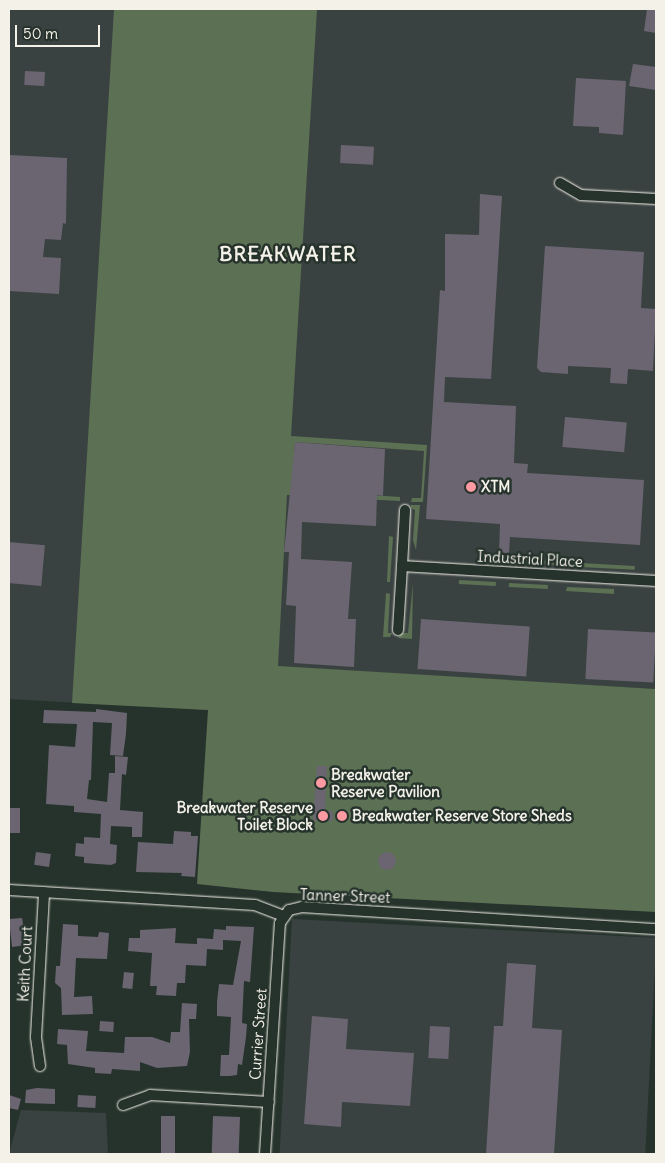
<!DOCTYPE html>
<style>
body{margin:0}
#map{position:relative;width:665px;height:1163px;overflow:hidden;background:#26332d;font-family:Delius,sans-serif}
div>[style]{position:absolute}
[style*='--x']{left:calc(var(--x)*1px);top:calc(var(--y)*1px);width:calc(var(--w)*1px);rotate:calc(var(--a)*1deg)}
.built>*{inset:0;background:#3a4241;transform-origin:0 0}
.green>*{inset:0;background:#5c7053;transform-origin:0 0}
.building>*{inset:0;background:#6a6570;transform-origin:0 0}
.round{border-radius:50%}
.roads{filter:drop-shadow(0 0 1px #f4f1e8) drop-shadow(0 0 1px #f4f1e8)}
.minor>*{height:10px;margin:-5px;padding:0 5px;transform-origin:5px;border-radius:5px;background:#26332d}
.dots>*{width:14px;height:14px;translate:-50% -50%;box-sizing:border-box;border:2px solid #26332d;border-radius:50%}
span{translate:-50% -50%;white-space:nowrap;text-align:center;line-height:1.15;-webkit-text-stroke:5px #26332d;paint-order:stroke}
.poi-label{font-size:15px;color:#f4f1e8;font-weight:700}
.left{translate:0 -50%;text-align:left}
.right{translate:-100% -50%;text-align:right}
.street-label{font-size:15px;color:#f4f1e8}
.district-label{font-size:20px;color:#f4f1e8;font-weight:700;letter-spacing:1px}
.frame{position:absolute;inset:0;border:10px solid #f4f1e8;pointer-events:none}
.scale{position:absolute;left:15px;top:25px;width:85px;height:22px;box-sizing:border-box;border:2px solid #f4f1e8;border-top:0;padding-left:6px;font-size:15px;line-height:18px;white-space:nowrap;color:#f4f1e8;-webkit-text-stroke:4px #26332d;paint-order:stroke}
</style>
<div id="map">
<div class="built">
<i style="clip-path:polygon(9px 9px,656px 9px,656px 689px,412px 675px,208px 710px,9px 699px)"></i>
<i style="left:292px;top:919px;width:365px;height:236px;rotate:3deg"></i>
<i style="clip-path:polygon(21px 1110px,106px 1113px,108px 1154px,9px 1154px)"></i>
</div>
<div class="green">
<i style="clip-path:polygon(114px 9px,317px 9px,291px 436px,427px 445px,423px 502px,411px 502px,412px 498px,421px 498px,424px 451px,295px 442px,292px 490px,400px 497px,400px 501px,287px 495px,278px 666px,656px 689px,656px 912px,273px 892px,197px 884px,208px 710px,72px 703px)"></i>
<i style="clip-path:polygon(411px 505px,420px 505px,416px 550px,413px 540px,415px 510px,411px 508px)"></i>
<i style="clip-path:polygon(389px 536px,393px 537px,390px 582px,387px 582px)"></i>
<i style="left:493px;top:558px;width:69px;height:4px;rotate:3deg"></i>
<i style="left:580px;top:563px;width:55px;height:4px;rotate:3deg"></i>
<i style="left:459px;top:580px;width:37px;height:4px;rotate:3deg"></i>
<i style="clip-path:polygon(413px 583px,412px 639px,398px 638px,401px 633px,408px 633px)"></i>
<i style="left:509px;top:583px;width:39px;height:4px;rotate:3deg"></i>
<i style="clip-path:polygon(567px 587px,614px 589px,614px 594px,566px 591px)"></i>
<i style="clip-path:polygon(386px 593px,390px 594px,388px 633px,392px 633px,390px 637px,383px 637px)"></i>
</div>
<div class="building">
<i style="clip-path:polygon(647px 9px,656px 10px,656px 33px,644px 31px)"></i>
<i style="clip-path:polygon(633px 64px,656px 67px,656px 90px,629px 86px)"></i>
<i style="left:25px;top:71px;width:20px;height:14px;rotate:3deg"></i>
<i style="clip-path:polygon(576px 78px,626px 81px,623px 135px,599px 133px,599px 127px,573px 126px)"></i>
<i style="left:341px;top:145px;width:33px;height:18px;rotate:3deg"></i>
<i style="clip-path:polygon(9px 155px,67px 158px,66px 224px,63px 223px,61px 240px,45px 239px,43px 257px,61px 258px,59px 294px,9px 291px)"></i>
<i style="clip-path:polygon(480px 194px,502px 196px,491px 379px,445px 377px,444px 402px,516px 406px,514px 463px,528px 464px,527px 473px,644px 480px,640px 545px,510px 537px,509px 553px,499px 553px,500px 524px,426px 519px,440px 290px,445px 291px,445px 234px,479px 235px)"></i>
<i style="clip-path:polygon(545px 246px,644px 252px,641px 308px,656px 309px,653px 371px,628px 369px,627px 384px,610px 383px,611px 368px,568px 366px,568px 374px,541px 372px,537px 368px)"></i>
<i style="left:565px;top:417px;width:62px;height:30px;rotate:5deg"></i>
<i style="clip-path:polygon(295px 442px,385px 449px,383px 496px,377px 495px,376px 526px,302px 522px,301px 559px,352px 562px,348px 619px,356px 619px,354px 667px,294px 663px,296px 606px,286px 605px,289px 552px,284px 552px)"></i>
<i style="left:9px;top:542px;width:36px;height:41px;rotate:5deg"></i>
<i style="left:421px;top:619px;width:109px;height:50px;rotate:4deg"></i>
<i style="left:588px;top:629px;width:68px;height:50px;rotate:3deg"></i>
<i style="clip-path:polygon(96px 709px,127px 713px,126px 734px,123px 756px,110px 755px,112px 723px,93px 722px,91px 780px,89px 780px,87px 799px,107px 802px,109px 773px,115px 773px,115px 756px,128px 757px,126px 775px,122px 774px,120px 810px,143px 812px,142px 837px,132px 837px,132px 827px,111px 826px,110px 844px,117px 845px,116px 863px,111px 865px,84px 863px,84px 857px,75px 856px,76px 843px,84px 844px,84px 837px,100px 838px,101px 814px,74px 812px,74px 806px,46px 804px,49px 745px,75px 747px,77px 724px,43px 723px,44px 710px,96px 712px)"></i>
<i style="clip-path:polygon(317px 766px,327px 766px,325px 811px,333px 811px,333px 821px,313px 820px)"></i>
<i style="left:9px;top:808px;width:11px;height:25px"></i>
<i style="clip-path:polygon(174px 831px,191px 832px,191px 836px,198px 836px,195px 877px,181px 876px,182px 873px,136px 872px,138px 842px,173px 844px)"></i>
<i style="left:36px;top:852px;width:15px;height:13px;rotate:8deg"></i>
<i class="round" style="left:378px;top:852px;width:18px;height:18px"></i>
<i style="clip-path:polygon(22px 918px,27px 945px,12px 947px,9px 919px)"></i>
<i style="clip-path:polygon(63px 924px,78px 925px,78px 936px,98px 937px,99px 932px,109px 933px,107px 959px,76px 958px,74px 997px,92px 996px,93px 1014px,62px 1015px,61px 988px,55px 983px,56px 966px,60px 966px)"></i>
<i style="clip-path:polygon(226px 926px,254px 927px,250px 982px,244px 981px,242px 1023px,247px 1024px,246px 1037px,242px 1065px,238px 1064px,237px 1075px,230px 1076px,220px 1076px,221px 1055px,229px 1055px,231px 1017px,217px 1016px,217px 1002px,219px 984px,233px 985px,241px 941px,223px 940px,223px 950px,207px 949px,206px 966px,186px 965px,185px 983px,177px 983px,176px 996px,156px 995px,157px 986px,150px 986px,152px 953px,128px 951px,129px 938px,140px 938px,140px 930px,176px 928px,175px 943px,197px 944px,197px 938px,213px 939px,214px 929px,226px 930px)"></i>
<i style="clip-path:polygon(507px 963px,536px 965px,532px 1028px,562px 1030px,554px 1154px,486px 1154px,494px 1026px,503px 1026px)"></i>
<i style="left:124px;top:972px;width:10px;height:16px;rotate:6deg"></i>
<i style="clip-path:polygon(182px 1003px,197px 1004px,196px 1019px,189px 1019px,190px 1052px,187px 1066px,157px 1068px,140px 1062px,140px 1071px,112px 1069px,111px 1074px,95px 1073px,95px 1068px,68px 1064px,67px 1045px,57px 1044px,58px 1029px,88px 1031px,86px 1051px,124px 1053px,125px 1037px,152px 1037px,170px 1043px,171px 1032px,180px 1032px)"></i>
<i style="clip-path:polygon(312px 1016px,348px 1019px,346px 1049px,414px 1053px,410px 1106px,342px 1102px,341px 1127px,304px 1124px)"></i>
<i style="left:100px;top:1021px;width:14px;height:10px;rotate:4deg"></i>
<i style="left:430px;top:1026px;width:20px;height:32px;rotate:3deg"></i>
<i style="clip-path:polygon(37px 1088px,55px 1089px,55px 1104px,25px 1103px,26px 1090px)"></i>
<i style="clip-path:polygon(9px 1095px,21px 1099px,18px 1110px,9px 1108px)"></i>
<i style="left:78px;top:1095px;width:18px;height:12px;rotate:3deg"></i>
<i style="left:161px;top:1116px;width:14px;height:38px"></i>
<i style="left:213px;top:1116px;width:27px;height:38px;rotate:2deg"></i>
</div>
<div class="roads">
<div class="minor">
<i style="--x:560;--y:183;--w:24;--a:30"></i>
<i style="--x:581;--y:195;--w:75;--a:3.1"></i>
<i style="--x:402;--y:566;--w:56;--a:-86.9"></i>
<i style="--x:398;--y:630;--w:64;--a:-86.4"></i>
<i style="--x:402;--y:566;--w:254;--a:3.4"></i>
<i style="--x:9;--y:890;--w:246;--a:3.5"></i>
<i style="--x:255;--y:905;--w:30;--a:21"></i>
<i style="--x:40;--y:1066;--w:29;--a:-98"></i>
<i style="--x:36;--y:1037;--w:145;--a:-86.8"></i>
<i style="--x:123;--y:1105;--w:29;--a:-20"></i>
<i style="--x:150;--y:1095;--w:119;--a:3.4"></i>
<i style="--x:265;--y:1154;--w:231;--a:-86.3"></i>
<i style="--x:280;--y:923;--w:16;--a:-55"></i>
<i style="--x:289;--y:910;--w:13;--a:-13"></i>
<i style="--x:302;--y:907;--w:355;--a:3.6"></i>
</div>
</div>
<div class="dots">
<i style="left:471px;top:487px;background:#ff9aa2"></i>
<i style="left:321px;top:783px;background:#ff9aa2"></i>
<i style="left:323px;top:816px;background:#ff9aa2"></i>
<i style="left:342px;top:816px;background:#ff9aa2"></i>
</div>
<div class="poi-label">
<span class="left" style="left:481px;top:487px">XTM</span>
<span class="left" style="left:331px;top:783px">Breakwater<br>Reserve Pavilion</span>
<span class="right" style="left:313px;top:816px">Breakwater Reserve<br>Toilet Block</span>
<span class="left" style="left:352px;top:816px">Breakwater Reserve Store Sheds</span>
</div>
<div class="street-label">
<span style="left:530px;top:559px;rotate:3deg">Industrial Place</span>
<span style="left:345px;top:896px;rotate:2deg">Tanner Street</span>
<span style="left:25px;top:964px;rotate:-87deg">Keith Court</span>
<span style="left:258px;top:1034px;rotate:-86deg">Currier Street</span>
</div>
<div class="district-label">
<span style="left:288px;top:253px">BREAKWATER</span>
</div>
<div class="frame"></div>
<div class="scale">50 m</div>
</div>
